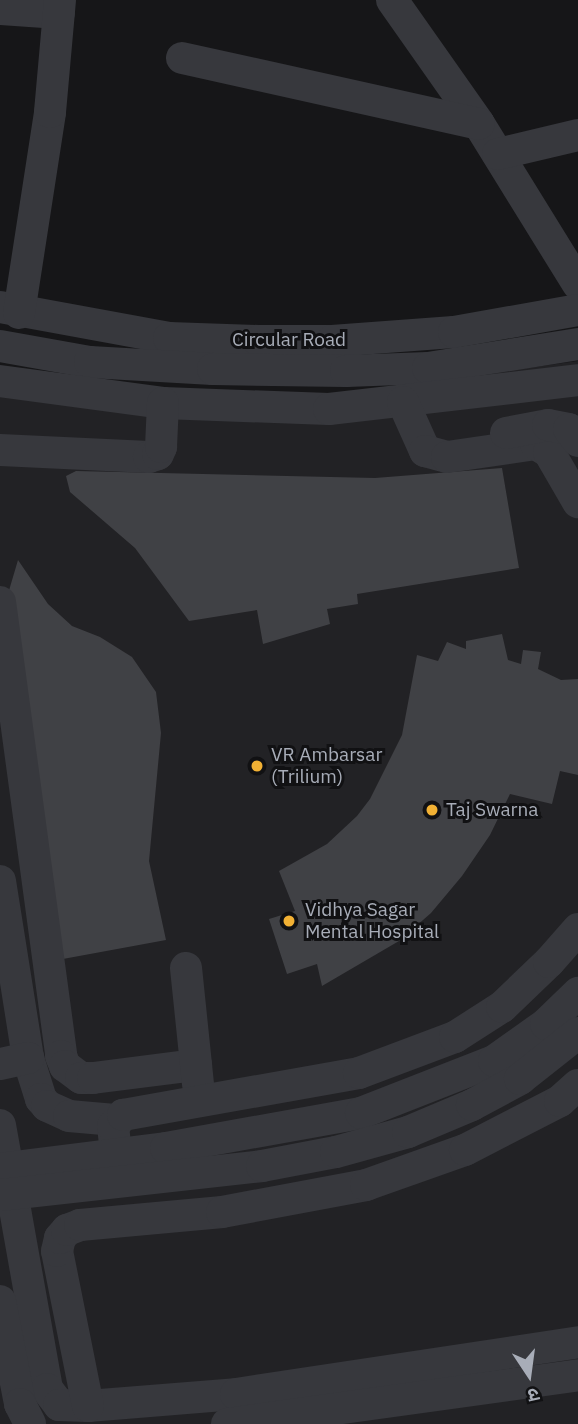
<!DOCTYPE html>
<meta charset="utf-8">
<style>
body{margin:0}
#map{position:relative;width:578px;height:1424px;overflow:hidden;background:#161618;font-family:"IBM Plex Sans","Noto Sans Devanagari",sans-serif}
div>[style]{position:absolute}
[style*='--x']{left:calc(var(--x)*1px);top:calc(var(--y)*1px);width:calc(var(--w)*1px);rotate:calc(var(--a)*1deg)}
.built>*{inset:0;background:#222225}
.building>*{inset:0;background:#404145}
.minor>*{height:32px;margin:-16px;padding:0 16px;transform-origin:16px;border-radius:16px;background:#37383d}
.dots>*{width:19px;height:19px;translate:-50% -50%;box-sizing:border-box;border:4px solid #111113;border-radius:50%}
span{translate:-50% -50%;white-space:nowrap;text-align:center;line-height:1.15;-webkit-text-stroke:6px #111113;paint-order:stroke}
.street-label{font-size:19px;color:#a8adb8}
.poi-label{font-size:19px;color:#a8adb8}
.left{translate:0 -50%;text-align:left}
.north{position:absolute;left:494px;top:1340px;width:70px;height:70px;-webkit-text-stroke:5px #111113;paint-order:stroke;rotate:167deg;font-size:19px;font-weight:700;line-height:28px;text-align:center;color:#a8adb8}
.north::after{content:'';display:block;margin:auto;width:24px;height:32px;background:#a8adb8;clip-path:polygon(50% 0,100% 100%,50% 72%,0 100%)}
</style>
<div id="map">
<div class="built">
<i style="clip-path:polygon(578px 361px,578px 1424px,0 1424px,0 378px,160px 418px)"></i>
</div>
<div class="building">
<i style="clip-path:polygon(502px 468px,519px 568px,357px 594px,358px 604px,327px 609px,330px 624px,263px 644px,257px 610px,189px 621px,135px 548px,70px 492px,66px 476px,76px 471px,375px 478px)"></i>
<i style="clip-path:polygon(18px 560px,48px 604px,72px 626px,100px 637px,132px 657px,156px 692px,161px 733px,149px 861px,166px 940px,52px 961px,5px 604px)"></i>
<i style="clip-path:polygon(502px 634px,508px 660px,521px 664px,523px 650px,541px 652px,538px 669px,561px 680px,578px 679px,578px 775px,560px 771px,552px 804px,510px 794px,490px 835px,462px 876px,431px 913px,399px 941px,322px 986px,317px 964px,287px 974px,269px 919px,295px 911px,279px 871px,327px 844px,357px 816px,370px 799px,402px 735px,417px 655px,438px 661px,447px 642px,466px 649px,466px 641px)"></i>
</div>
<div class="minor">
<i style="--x:392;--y:0;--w:151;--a:54.9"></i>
<i style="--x:479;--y:124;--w:188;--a:58.3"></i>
<i style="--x:0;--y:9;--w:59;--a:3.9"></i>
<i style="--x:182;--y:58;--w:304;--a:12.5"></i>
<i style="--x:498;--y:154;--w:82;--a:-13.4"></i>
<i style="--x:0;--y:307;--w:172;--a:10.4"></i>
<i style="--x:169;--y:338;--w:90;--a:1.9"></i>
<i style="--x:259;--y:341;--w:73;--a:0"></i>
<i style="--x:332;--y:341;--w:122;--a:-4.2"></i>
<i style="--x:454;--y:332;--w:126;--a:-10.1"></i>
<i style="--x:19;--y:313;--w:203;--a:-81.2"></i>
<i style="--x:50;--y:112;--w:112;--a:-84.9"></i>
<i style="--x:0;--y:346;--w:91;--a:10.1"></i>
<i style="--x:90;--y:362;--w:123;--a:3.3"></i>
<i style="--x:213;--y:369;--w:133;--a:0.9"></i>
<i style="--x:346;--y:371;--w:82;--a:-2.1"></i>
<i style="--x:428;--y:368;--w:152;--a:-9.1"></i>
<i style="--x:0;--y:381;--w:164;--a:7.7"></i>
<i style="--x:163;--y:403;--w:166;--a:2.1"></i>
<i style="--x:329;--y:409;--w:251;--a:-6.6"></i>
<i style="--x:403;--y:402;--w:54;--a:65.8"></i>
<i style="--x:425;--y:451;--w:23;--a:15"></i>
<i style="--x:447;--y:457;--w:90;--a:-8.3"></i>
<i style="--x:536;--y:444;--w:15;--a:32"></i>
<i style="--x:549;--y:452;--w:58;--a:59.9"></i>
<i style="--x:506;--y:433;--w:43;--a:-10.8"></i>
<i style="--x:548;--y:425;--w:21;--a:11"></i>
<i style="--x:569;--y:429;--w:15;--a:53"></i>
<i style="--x:0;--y:450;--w:149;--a:2.7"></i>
<i style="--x:149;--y:457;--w:9;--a:-18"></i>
<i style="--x:158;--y:454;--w:8;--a:-67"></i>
<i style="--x:161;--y:447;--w:44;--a:-87.4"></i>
<i style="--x:0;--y:602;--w:458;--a:82.3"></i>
<i style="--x:61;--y:1056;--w:11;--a:68"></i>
<i style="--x:65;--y:1066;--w:20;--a:37"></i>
<i style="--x:81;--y:1078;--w:12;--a:0"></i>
<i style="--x:93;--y:1078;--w:104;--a:-7.2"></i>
<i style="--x:0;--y:881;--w:179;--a:81"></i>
<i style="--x:28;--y:1058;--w:43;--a:72.4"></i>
<i style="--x:41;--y:1099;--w:9;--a:49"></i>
<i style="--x:47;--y:1106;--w:24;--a:24"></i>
<i style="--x:69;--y:1116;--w:46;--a:5"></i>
<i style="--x:186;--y:968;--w:117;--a:84.1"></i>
<i style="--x:0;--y:1064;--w:29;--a:-12"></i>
<i style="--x:0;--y:1125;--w:268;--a:79.9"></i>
<i style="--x:47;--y:1389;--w:20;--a:53"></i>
<i style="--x:59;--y:1405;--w:29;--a:2"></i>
<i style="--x:88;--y:1406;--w:148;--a:-4.6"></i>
<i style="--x:236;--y:1394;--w:346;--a:-8.6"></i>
<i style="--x:116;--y:1154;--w:28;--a:-96"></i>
<i style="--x:113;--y:1126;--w:15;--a:-48"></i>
<i style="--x:123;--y:1115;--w:240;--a:-10.1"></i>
<i style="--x:359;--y:1073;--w:103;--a:-20.6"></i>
<i style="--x:455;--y:1037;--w:56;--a:-32.6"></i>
<i style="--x:502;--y:1007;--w:65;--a:-43.8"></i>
<i style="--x:549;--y:962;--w:44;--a:-48.7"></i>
<i style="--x:0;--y:1169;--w:167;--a:-7.2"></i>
<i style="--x:166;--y:1148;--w:198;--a:-10.2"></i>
<i style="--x:361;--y:1113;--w:143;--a:-21.4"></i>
<i style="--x:494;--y:1061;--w:64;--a:-35.4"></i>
<i style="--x:546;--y:1024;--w:45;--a:-44.1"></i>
<i style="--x:0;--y:1195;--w:264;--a:-6.3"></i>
<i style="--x:262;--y:1166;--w:75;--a:-10.7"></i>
<i style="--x:336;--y:1152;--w:75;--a:-15.5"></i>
<i style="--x:408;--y:1132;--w:69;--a:-22.9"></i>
<i style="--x:472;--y:1105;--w:55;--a:-28.4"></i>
<i style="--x:520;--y:1079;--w:74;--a:-38.4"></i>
<i style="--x:0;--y:1301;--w:105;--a:79"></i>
<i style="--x:20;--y:1404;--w:22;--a:63"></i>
<i style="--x:88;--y:1406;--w:158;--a:-101.3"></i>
<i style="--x:57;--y:1251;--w:13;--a:-77"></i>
<i style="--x:60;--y:1238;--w:11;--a:-49"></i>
<i style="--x:67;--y:1230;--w:14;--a:-21"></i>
<i style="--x:80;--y:1225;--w:143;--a:-5.2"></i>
<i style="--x:222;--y:1212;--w:147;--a:-10.6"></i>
<i style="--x:366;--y:1185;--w:105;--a:-19.5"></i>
<i style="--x:465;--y:1150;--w:107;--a:-27.3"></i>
<i style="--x:560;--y:1101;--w:24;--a:-42"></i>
<i style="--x:227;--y:1424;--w:354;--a:-7.9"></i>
</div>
<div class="dots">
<i style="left:257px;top:766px;background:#f2b134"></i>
<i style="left:432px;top:810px;background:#f2b134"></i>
<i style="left:289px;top:921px;background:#f2b134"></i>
</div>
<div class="street-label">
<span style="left:289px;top:340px">Circular Road</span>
</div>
<div class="poi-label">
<span class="left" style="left:271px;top:766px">VR Ambarsar<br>(Trilium)</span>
<span class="left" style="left:446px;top:810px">Taj Swarna</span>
<span class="left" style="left:305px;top:921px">Vidhya Sagar<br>Mental Hospital</span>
</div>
<div class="north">उ</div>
</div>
